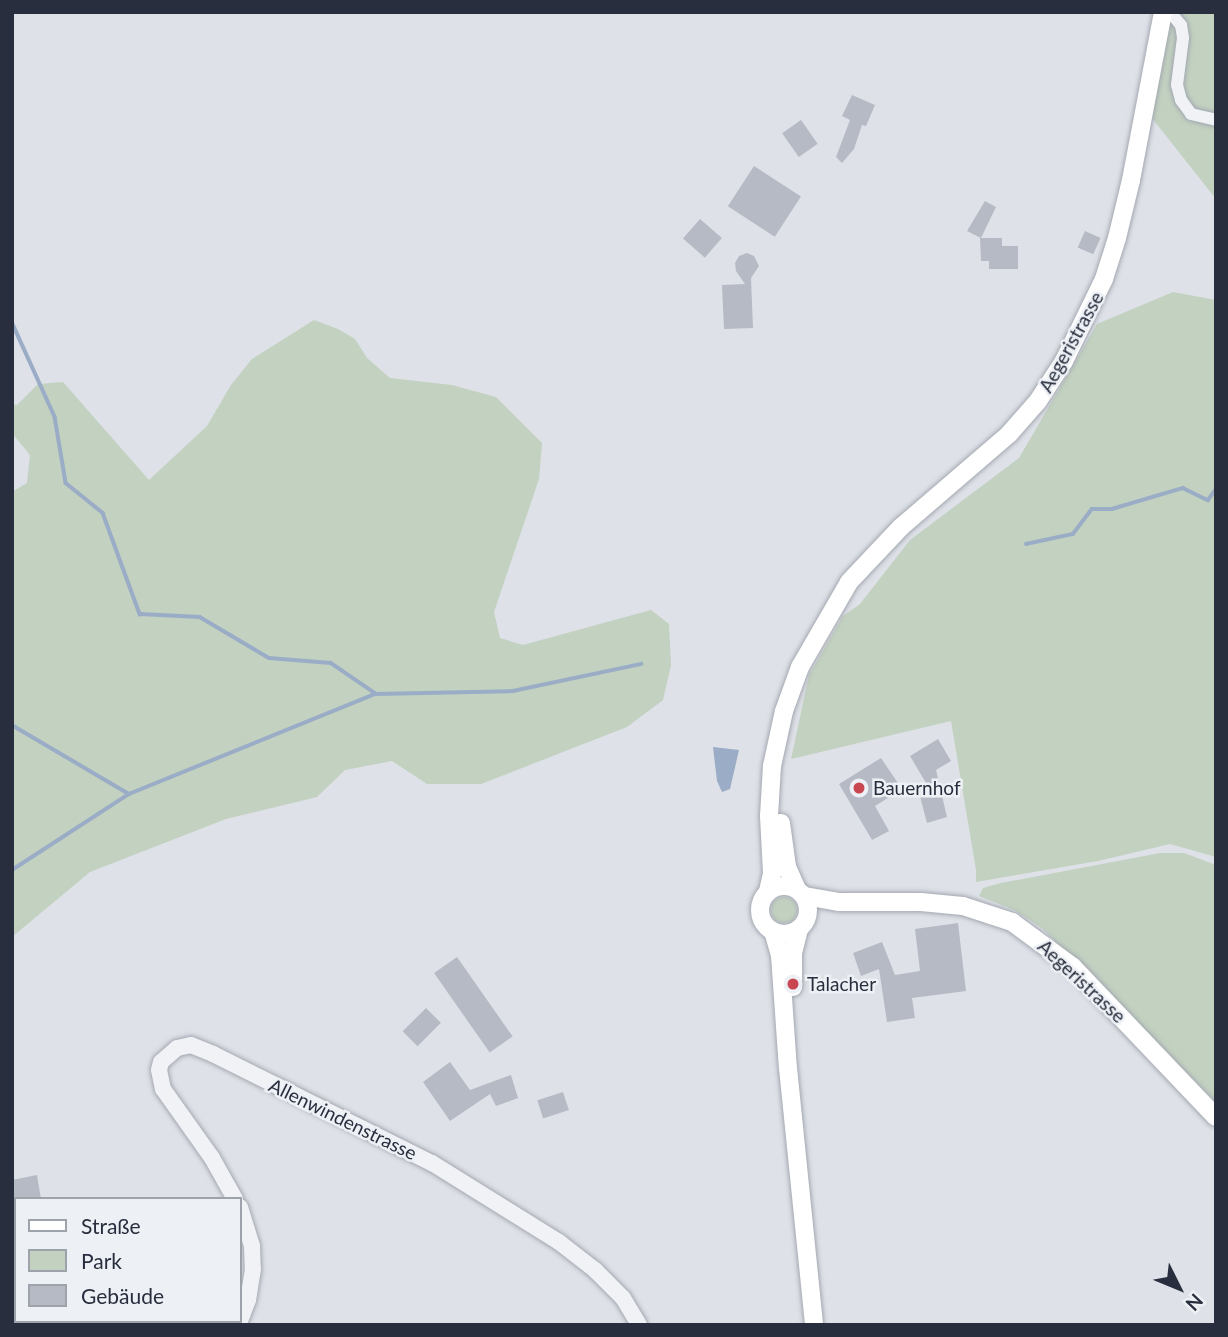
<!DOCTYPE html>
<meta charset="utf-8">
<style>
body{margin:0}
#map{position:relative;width:1228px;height:1337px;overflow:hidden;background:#dee1e7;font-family:Lato,sans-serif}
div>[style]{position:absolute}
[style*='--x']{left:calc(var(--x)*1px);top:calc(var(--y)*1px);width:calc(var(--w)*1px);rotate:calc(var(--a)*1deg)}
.green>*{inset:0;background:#c2d1c0}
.round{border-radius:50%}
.water>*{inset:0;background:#9aacc6}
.stream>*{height:3.5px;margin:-1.75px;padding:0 1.75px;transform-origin:1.75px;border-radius:1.75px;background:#9aacc6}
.building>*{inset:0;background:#b6bac4;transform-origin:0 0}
.roads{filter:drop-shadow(0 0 2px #a4a8b1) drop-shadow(0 0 2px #a4a8b1)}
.minor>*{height:12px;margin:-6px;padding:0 6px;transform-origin:6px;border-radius:6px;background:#f1f2f6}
.tertiary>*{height:16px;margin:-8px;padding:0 8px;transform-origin:8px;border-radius:8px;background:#f1f2f6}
.secondary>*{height:18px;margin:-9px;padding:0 9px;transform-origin:9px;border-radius:9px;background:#fff}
.secondary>.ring{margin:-9px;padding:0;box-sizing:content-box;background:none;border:18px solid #fff;border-radius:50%}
.dots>*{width:19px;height:19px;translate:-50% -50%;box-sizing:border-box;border:4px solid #edf0f5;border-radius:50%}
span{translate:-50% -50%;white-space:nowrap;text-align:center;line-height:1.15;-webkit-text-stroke:5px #edf0f5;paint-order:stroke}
.street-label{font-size:19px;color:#282e3d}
.poi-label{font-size:19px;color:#282e3d}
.left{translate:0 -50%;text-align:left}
.frame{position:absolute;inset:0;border:14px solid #282e3d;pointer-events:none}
.legend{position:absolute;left:14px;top:1197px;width:228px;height:126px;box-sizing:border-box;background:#edf0f5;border:2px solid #9ea2ab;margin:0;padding:9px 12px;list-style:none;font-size:21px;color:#282e3d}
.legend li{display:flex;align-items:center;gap:14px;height:35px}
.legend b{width:35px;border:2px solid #9ea2ab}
.north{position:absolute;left:1144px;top:1253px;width:70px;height:70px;-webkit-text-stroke:5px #edf0f5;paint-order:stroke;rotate:133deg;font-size:19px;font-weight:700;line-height:28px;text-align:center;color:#282e3d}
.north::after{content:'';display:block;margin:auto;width:24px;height:32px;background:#282e3d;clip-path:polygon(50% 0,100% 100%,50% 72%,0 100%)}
</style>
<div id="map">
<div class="green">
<i style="clip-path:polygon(1163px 12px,1216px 12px,1216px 199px,1144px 108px)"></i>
<i style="clip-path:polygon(1173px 292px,1216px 300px,1216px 857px,1170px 844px,1098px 861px,976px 882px,976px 870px,951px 721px,791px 759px,809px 675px,843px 616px,860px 604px,910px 540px,1019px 458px,1097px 324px)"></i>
<i style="clip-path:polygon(314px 320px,338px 329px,355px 339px,367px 358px,390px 378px,452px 385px,496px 397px,542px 443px,539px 479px,494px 612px,500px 638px,523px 645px,651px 610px,669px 624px,671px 665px,663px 700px,627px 727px,481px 784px,427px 784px,392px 761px,345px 770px,317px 797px,226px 819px,90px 872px,12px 937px,12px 492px,27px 483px,30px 455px,12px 433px,12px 404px,17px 405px,38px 384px,63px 382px,149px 480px,207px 426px,231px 385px,252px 359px)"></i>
<i style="clip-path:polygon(1160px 853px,1184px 853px,1216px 865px,1216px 1102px,1042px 928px,1014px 910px,979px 896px,983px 888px,1001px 883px)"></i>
<i class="round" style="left:771px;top:897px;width:26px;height:26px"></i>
</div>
<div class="water">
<i style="clip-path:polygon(713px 747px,739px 750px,730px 789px,722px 792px,717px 781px)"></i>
</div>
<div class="stream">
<i style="--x:12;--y:322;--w:104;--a:65.6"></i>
<i style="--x:55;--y:417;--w:67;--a:80.5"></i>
<i style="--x:66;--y:483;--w:48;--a:39"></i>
<i style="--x:103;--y:513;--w:108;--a:69.9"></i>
<i style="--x:140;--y:614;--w:60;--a:2.9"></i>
<i style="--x:200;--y:617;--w:80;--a:30.7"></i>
<i style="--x:269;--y:658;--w:62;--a:4.6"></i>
<i style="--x:331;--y:663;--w:53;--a:34.3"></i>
<i style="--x:1026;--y:544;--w:48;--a:-12"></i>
<i style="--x:1073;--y:534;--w:31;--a:-53"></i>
<i style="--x:1092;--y:509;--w:20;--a:0"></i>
<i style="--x:1112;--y:509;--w:74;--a:-16.5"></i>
<i style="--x:1183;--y:488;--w:28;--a:26"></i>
<i style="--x:1208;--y:500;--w:14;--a:-54"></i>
<i style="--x:12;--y:725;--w:136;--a:30.5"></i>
<i style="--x:129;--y:794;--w:266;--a:-22.1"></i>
<i style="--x:375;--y:694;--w:138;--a:-1.2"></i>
<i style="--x:513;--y:691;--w:131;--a:-11.9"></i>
<i style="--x:12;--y:870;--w:140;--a:-33"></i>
</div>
<div class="building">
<i style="clip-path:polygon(852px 95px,875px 105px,866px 126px,862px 125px,854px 149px,842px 163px,836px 157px,850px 120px,842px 116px)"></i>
<i style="left:801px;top:120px;width:29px;height:23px;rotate:55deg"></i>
<i style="left:754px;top:166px;width:56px;height:48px;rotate:33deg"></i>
<i style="clip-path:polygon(985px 201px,996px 207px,981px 238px,967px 231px)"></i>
<i style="left:700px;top:219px;width:29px;height:26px;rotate:41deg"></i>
<i style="left:1085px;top:231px;width:17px;height:18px;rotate:24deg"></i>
<i style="clip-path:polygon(980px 238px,1002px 238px,1002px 246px,1018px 246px,1018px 269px,989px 269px,989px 261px,981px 261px)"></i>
<i style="clip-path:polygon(747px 253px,754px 256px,759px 266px,751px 278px,753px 328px,724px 329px,722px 285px,745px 284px,736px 271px,735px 263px,739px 256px)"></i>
<i style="clip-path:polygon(938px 739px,951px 761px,936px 770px,947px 817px,927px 823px,917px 785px,926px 783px,910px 756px)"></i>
<i style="clip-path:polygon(881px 758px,902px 789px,875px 806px,889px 831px,872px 840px,839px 784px)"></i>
<i style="clip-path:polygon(958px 923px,966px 991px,912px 998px,915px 1018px,887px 1022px,879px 969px,861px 976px,853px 953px,882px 942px,895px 975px,920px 971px,915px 929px)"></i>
<i style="left:457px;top:957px;width:97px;height:28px;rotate:55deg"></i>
<i style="left:426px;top:1008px;width:21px;height:33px;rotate:45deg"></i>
<i style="clip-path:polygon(450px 1062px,470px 1090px,511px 1075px,518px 1098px,496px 1106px,490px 1094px,450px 1121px,423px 1082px)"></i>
<i style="left:563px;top:1092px;width:19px;height:27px;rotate:72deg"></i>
<i style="clip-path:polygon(37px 1175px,41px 1199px,13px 1199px,12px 1180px)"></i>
</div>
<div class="roads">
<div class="minor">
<i style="--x:1170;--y:12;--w:17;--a:50"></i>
<i style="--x:1181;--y:25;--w:13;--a:81"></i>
<i style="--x:1183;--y:38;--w:47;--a:97.3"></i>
<i style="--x:1177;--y:85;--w:16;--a:75"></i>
<i style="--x:1181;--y:100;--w:17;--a:54"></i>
<i style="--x:1191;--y:114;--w:26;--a:13"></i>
</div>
<div class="tertiary">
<i style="--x:235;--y:1199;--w:47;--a:-119.3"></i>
<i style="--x:212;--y:1158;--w:85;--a:-125.4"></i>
<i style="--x:163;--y:1089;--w:19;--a:-102"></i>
<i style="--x:159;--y:1070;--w:8;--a:-76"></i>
<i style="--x:161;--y:1062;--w:21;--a:-41"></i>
<i style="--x:177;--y:1048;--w:14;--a:-12"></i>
<i style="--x:191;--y:1045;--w:24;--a:22"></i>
<i style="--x:213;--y:1054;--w:245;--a:26.5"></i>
<i style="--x:432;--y:1163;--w:150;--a:31.9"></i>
<i style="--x:559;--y:1242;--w:46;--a:37.9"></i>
<i style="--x:595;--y:1270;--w:40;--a:45"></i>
<i style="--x:623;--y:1298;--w:31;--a:59"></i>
<i style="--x:240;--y:1207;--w:41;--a:72.9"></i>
<i style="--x:252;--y:1246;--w:23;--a:88"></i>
<i style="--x:253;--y:1269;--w:31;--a:99"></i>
<i style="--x:248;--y:1300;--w:22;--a:111"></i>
<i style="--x:12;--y:1277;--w:6;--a:45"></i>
<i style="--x:50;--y:1321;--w:5;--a:53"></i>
</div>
<div class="secondary">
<i style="--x:781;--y:823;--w:44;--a:82.2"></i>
<i style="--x:787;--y:867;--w:24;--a:66"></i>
<i class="ring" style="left:760px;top:886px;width:30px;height:30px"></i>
<i style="--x:768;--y:891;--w:18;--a:-77"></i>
<i style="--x:772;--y:873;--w:57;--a:-93"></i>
<i style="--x:769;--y:816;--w:50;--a:-86.6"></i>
<i style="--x:772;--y:766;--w:56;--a:-77.7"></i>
<i style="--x:784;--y:711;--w:47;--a:-70"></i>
<i style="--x:800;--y:667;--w:98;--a:-60"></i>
<i style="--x:849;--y:582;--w:76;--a:-46.6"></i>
<i style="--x:901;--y:527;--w:143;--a:-40.7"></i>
<i style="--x:1009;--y:434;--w:44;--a:-48.7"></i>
<i style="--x:1038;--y:401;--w:48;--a:-57"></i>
<i style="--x:1064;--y:361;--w:91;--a:-64"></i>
<i style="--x:1104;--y:279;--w:43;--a:-72.4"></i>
<i style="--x:1117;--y:238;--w:60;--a:-76.4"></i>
<i style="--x:1131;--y:180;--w:171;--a:-79.2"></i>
<i style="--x:805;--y:896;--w:35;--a:10"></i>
<i style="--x:839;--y:902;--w:82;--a:0"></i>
<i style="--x:921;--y:902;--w:42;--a:5.4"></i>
<i style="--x:963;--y:906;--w:52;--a:18.1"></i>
<i style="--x:1012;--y:922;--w:76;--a:36.4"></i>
<i style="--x:1073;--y:967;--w:207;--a:46.4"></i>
<i style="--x:773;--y:931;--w:25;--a:74"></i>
<i style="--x:780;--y:955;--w:113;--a:86"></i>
<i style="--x:788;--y:1068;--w:258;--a:84.2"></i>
<i style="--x:793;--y:987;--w:34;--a:-90"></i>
<i style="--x:793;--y:953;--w:25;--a:-76"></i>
</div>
</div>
<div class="dots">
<i style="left:859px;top:788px;background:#c84750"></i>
<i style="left:793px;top:984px;background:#c84750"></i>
</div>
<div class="street-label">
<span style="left:1071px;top:342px;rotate:-61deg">Aegeristrasse</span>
<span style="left:1082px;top:981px;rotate:43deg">Aegeristrasse</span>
<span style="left:343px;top:1119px;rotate:26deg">Allenwindenstrasse</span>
</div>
<div class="poi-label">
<span class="left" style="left:873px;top:788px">Bauernhof</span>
<span class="left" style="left:807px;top:984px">Talacher</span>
</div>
<div class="frame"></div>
<ul class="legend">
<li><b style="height:9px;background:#fff"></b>Straße</li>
<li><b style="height:19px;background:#c2d1c0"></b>Park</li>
<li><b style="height:19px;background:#b6bac4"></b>Gebäude</li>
</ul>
<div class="north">N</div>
</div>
